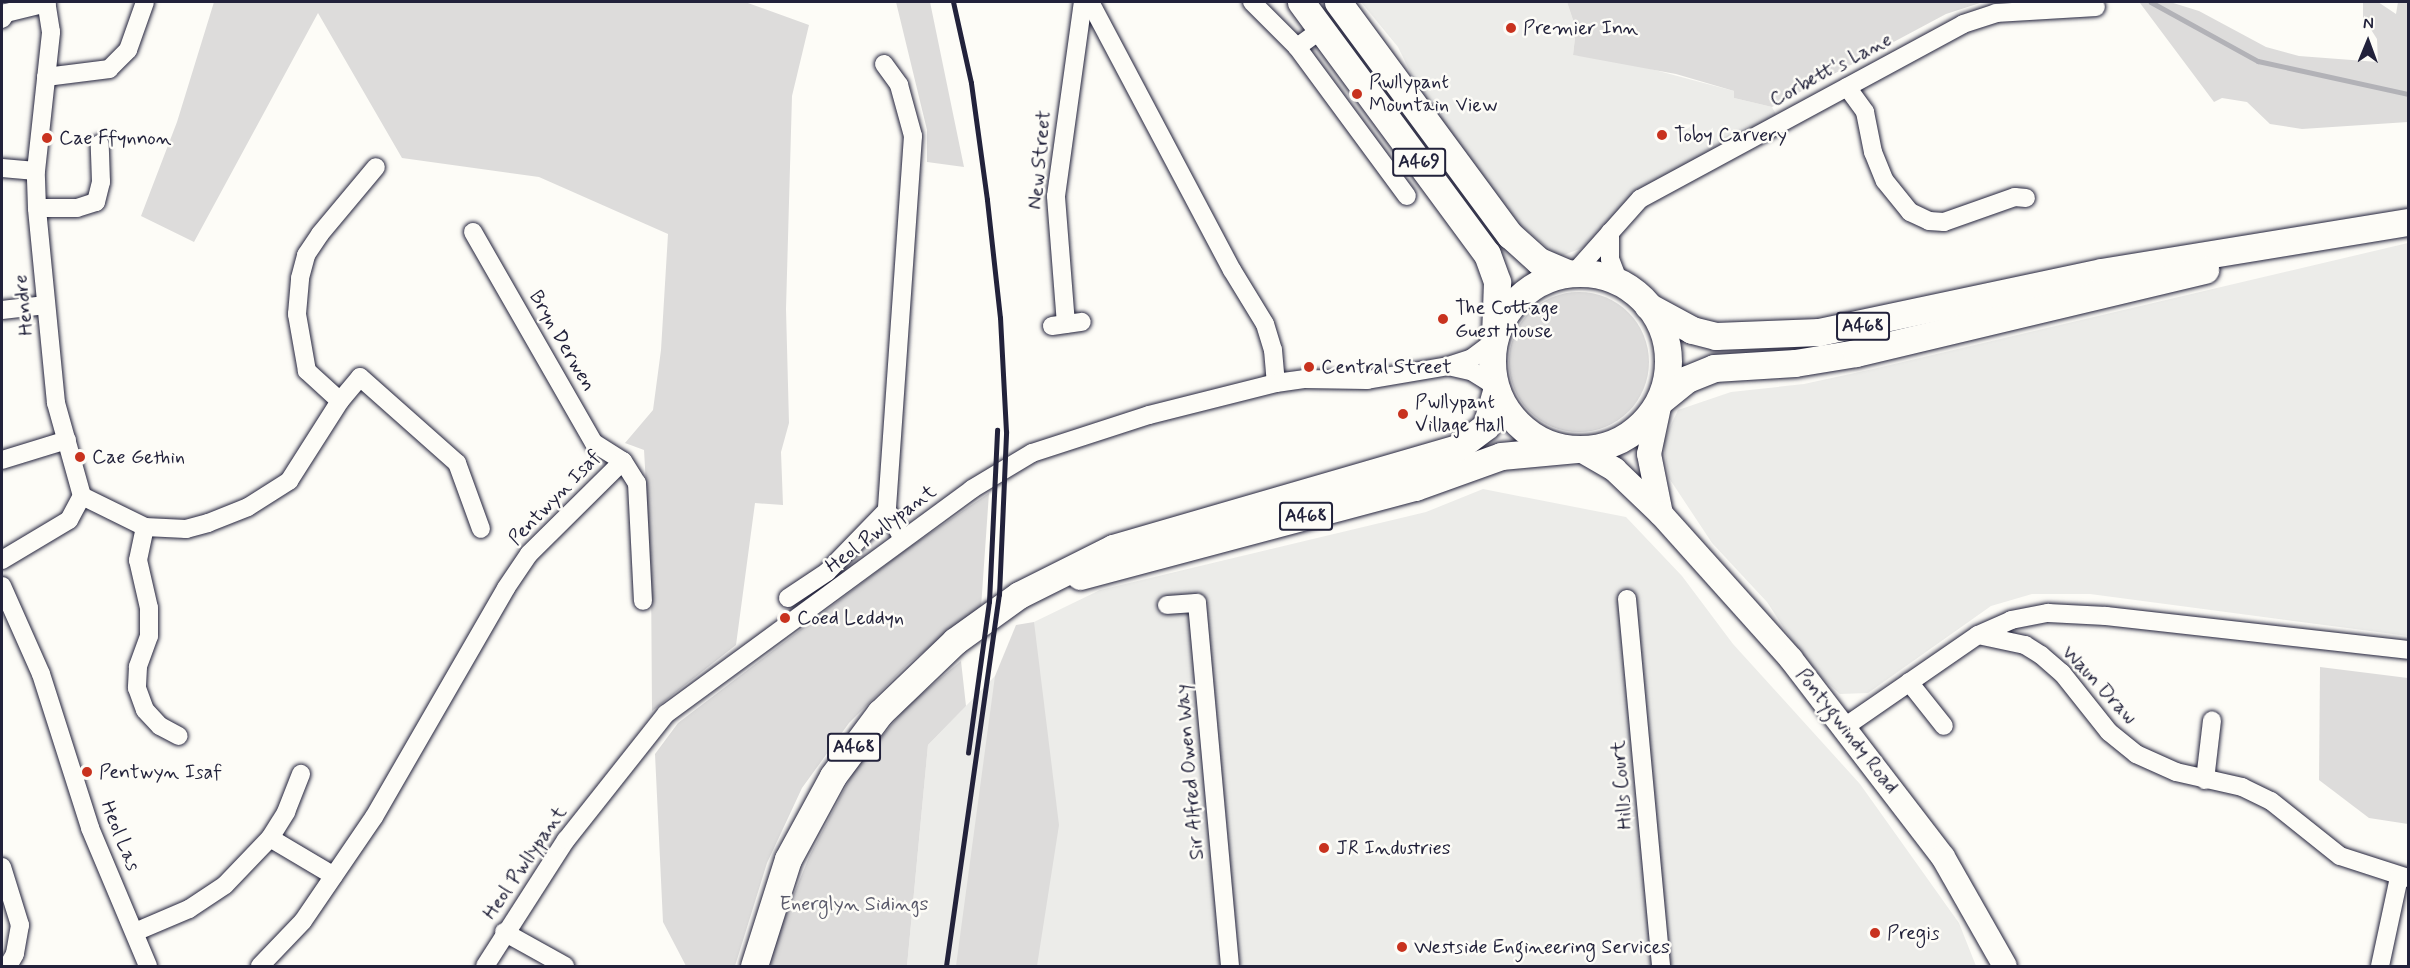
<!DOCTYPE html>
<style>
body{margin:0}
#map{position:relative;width:2410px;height:968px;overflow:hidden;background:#fdfcf7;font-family:Mynerve,sans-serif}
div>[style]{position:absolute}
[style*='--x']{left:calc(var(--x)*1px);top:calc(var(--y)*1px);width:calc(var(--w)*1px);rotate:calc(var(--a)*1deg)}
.built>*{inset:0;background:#ecece9}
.green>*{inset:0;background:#dddcdb}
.round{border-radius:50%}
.stream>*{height:4.5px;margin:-2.25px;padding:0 2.25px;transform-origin:2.25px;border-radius:2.25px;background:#b2b2b7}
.roads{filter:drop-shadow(0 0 2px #22223b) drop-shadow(0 0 2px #22223b)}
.street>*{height:18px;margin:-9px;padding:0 9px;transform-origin:9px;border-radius:9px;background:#fdfcf7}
.secondary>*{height:24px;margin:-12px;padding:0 12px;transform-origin:12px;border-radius:12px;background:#fdfcf7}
.primary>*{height:27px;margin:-13.5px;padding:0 13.5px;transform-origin:13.5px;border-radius:13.5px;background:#fdfcf7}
.primary>.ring{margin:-13.5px;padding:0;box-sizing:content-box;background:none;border:27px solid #fdfcf7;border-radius:50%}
.rail>*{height:4.5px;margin:-2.25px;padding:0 2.25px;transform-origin:2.25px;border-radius:2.25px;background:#22223b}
.dots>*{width:16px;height:16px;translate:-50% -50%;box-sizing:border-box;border:3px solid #fdfcf7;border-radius:50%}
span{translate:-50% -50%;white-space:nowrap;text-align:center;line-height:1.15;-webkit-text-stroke:5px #fdfcf7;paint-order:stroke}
.shield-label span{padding:2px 4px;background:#fdfcf7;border:2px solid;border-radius:4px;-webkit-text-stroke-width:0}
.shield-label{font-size:18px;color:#22223b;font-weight:700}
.poi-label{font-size:20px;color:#22223b}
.left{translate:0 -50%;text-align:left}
.street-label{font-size:20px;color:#22223b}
.park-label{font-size:20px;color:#5a5a6b}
.frame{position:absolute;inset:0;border:3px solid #22223b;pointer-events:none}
.north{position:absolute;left:2338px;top:12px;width:60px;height:60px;-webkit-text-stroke:4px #fdfcf7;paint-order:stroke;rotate:1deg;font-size:16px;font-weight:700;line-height:24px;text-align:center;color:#22223b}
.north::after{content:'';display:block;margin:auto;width:21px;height:27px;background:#22223b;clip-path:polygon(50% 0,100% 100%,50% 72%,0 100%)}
</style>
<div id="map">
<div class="built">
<i style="clip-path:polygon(1361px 2px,1567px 2px,1576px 29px,1573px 55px,1617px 60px,1734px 91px,1734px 98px,1772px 107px,1779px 120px,1691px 161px,1597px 242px,1559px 257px,1512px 218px,1421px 94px,1398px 47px)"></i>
<i style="clip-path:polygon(2408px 243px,2408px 636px,2090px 594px,2032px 594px,1991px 606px,1868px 693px,1840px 694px,1808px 665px,1767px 602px,1712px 543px,1669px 478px,1663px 442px,1678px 410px,1731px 392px,1804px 384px,1873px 369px)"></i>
<i style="clip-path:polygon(1483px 489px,1626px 517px,1682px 576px,1733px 644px,1860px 784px,1959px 923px,1976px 966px,907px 966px,928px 745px,995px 676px,1021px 679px,1034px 622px,1100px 590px,1426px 512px)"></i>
</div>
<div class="green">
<i style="clip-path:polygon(214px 2px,745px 2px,809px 25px,792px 96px,786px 309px,789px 423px,781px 452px,783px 505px,755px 503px,736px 645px,652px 711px,651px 572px,644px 450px,625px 443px,653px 410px,661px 350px,668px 234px,539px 177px,402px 158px,318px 13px,194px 242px,141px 216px,177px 122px)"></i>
<i style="clip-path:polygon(896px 2px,930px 2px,964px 167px,927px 162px,927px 130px)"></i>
<i style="clip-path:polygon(1567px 2px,1983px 2px,1946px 14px,1772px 107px,1734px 98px,1734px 91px,1676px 74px,1573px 55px,1576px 29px)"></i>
<i style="clip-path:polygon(2170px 2px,2199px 11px,2266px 47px,2299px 56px,2378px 62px,2377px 39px,2363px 17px,2363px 2px,2378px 2px,2396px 14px,2398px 2px,2408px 2px,2408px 122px,2302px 129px,2270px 124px,2247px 102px,2222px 98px,2214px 102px,2140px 3px)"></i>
<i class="round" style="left:1509px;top:292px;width:140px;height:140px"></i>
<i style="clip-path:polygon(989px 493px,981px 608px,909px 663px,849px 723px,802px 788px,767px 863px,735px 966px,686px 966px,663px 922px,655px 754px,678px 723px,904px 551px)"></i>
<i style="clip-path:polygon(1034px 622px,1059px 825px,1037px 966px,956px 966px,995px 676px,1016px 625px)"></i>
<i style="clip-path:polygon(961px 661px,966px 706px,928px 745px,907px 966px,769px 966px,775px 941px,809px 857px,854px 771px,906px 707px)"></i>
<i style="clip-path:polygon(2320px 667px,2408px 678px,2408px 824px,2369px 818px,2319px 780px)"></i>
</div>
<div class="stream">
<i style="--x:2151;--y:2;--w:122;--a:28.9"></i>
<i style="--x:2258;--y:61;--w:154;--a:12.4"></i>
</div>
<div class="roads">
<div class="street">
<i style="--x:1090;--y:2;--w:303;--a:62.1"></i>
<i style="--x:1232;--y:270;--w:63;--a:58.6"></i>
<i style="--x:1265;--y:324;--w:27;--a:73"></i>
<i style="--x:1273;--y:350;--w:33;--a:85"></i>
<i style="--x:1252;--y:2;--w:64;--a:45"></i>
<i style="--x:2;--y:19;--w:7;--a:-56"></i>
<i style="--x:6;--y:13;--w:42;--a:-13.7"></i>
<i style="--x:1322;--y:29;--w:31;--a:144"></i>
<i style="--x:1297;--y:47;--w:185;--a:53.6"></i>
<i style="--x:884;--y:64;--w:26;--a:54"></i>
<i style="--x:899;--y:85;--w:53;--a:74.6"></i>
<i style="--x:913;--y:136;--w:375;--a:94"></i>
<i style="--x:887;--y:510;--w:33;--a:61"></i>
<i style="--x:46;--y:77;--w:64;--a:-7.2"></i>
<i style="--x:109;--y:69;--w:27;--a:-45"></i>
<i style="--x:128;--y:50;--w:51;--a:-70.5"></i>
<i style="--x:1847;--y:87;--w:31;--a:54"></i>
<i style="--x:1865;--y:112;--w:41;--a:78.7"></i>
<i style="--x:1873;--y:152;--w:31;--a:68"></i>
<i style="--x:1885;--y:181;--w:40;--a:51"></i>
<i style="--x:1910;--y:212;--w:21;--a:25"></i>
<i style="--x:1929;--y:221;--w:15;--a:4"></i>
<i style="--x:1944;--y:222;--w:75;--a:-19.4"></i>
<i style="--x:2015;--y:197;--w:11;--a:5"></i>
<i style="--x:2;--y:168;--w:34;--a:5"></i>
<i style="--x:37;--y:208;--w:40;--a:0"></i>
<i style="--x:77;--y:208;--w:20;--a:-18"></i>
<i style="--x:96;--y:202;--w:21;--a:-76"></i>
<i style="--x:101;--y:182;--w:38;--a:-92"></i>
<i style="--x:473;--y:232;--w:243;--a:60.2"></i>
<i style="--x:594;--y:443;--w:34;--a:32"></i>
<i style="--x:1610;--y:232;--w:27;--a:90"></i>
<i style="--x:1610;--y:259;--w:25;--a:69"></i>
<i style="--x:1575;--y:272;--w:98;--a:-48.3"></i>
<i style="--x:1640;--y:199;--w:367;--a:-28.4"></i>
<i style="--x:1963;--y:24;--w:35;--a:-18"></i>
<i style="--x:1996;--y:13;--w:100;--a:-3.4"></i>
<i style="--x:2;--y:310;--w:44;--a:-6.5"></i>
<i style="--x:1066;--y:324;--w:128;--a:-94.5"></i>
<i style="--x:1056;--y:196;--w:196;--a:-82.1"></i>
<i style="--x:1052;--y:326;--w:30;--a:-8"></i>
<i style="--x:1448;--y:366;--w:26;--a:13"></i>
<i style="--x:1473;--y:372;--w:26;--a:32"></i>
<i style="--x:340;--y:401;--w:45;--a:-137.7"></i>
<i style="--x:307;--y:371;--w:58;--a:-100"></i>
<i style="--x:297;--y:314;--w:36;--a:-85"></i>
<i style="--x:300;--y:278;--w:24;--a:-75"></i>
<i style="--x:306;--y:255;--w:25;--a:-56"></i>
<i style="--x:320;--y:234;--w:87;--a:-50.1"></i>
<i style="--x:2;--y:460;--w:68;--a:-17.1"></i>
<i style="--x:82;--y:496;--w:70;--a:26.2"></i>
<i style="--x:145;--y:527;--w:34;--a:102"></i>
<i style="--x:138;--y:560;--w:49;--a:77.1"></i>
<i style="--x:149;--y:608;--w:28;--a:90"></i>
<i style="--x:149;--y:636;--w:33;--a:110"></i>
<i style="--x:138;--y:667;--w:21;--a:93"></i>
<i style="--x:137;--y:688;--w:23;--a:70"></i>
<i style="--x:145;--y:710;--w:22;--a:47"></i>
<i style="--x:160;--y:726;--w:21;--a:28"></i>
<i style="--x:145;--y:527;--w:41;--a:2.8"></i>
<i style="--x:186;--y:529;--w:23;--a:-15"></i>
<i style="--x:208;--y:523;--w:43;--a:-21.8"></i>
<i style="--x:248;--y:507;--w:49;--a:-32.4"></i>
<i style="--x:289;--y:481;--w:95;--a:-57.5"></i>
<i style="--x:340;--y:401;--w:31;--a:-50"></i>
<i style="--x:360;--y:377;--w:130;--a:41.6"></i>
<i style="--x:457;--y:463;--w:70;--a:70"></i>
<i style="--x:2;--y:560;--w:78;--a:-30.8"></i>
<i style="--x:69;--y:520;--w:27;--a:-62"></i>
<i style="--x:82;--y:496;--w:97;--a:-105.6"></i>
<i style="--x:56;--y:403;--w:196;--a:-95.6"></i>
<i style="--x:37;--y:208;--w:37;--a:-92"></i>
<i style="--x:36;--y:171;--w:140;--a:-83.8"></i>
<i style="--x:51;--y:32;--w:30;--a:-99"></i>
<i style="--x:2;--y:586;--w:96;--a:66.1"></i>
<i style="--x:41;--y:674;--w:162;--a:72.3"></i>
<i style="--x:90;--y:828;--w:150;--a:67.2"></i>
<i style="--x:788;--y:598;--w:47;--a:-33.7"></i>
<i style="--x:827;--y:572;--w:86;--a:-45.9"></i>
<i style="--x:1627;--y:599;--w:369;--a:84.7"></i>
<i style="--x:1167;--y:605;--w:30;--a:-4"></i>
<i style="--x:1197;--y:603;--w:364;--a:84.8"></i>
<i style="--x:1978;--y:635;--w:48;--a:12"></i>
<i style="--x:2025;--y:645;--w:19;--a:32"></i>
<i style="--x:2041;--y:655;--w:28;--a:41"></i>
<i style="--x:2062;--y:673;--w:75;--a:51.5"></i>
<i style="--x:2109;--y:732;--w:35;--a:39"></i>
<i style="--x:2136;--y:754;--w:44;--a:24.2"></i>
<i style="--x:2176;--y:772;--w:68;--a:12.8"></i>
<i style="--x:2242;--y:787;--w:32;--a:26"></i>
<i style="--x:2271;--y:801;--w:88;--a:38.6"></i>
<i style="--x:2340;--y:856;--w:71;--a:17.9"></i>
<i style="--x:1909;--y:682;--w:56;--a:51.5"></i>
<i style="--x:1846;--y:726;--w:160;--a:-34.6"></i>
<i style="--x:1978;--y:635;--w:36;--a:-24"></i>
<i style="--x:2011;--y:620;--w:38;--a:-11"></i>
<i style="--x:2048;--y:613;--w:58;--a:3"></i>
<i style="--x:2106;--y:616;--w:304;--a:6.4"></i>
<i style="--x:2205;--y:780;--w:60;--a:-83.3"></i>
<i style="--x:270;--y:838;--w:74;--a:30.7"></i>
<i style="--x:2;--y:867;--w:61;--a:72.8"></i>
<i style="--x:20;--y:925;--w:29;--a:100"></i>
<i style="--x:15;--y:954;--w:14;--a:120"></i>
<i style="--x:135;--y:932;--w:59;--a:-23.1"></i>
<i style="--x:189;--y:909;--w:43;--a:-33.7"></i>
<i style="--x:225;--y:885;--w:65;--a:-46.2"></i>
<i style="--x:270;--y:838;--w:31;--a:-58"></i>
<i style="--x:286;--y:812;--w:41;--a:-68.5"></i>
<i style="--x:504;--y:932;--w:70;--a:29.1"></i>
<i style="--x:260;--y:966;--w:62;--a:-46.3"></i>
<i style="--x:303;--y:921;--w:126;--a:-55.7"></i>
<i style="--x:374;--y:817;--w:264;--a:-60"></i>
<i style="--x:506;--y:588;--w:41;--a:-55.9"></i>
<i style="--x:529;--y:554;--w:132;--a:-44.7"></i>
<i style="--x:623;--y:461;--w:26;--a:58"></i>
<i style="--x:637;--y:483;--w:118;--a:87.1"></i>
<i style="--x:485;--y:966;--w:150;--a:-57.3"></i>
<i style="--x:566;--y:840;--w:161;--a:-51.6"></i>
<i style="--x:666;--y:714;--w:380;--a:-36.3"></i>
<i style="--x:972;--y:489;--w:70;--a:-31"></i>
<i style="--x:1032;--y:453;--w:123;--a:-18"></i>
<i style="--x:1149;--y:415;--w:131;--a:-14.1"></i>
<i style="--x:1276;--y:383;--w:28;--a:-8"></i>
<i style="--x:1304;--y:379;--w:63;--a:0.9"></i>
<i style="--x:1367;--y:380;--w:82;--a:-9.8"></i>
<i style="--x:1448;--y:366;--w:25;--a:-18"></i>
<i style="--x:1472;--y:358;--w:26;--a:-37"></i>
<i style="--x:2380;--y:966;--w:91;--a:-77.9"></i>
</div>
<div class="secondary">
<i style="--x:1660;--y:402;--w:53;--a:101.9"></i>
<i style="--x:1649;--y:454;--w:61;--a:78.7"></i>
<i style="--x:1581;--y:450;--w:39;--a:30"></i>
<i style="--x:1615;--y:470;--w:64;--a:43.7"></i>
<i style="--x:1661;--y:514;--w:195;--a:48.1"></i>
<i style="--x:1791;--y:659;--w:250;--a:52.5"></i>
<i style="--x:1943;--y:857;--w:125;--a:60.4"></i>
</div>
<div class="primary">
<i style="--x:1301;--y:2;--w:313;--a:53.6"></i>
<i style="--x:1487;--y:254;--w:30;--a:70"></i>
<i style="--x:1497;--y:282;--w:54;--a:92.1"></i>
<i style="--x:1338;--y:2;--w:290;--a:53.6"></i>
<i style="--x:1510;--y:235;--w:39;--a:42"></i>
<i style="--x:1539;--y:261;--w:28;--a:23"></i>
<i class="ring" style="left:1492px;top:273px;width:149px;height:149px"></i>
<i style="--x:1648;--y:306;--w:50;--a:28.6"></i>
<i style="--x:1692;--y:330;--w:25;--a:14"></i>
<i style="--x:1716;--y:336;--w:103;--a:-2.2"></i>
<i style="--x:1819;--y:332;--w:289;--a:-12"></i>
<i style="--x:2102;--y:272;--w:310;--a:-9.3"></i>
<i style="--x:1661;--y:400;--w:33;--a:-39"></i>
<i style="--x:1687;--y:379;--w:29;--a:-22"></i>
<i style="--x:1714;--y:368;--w:81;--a:-3.5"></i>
<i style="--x:1795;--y:363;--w:62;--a:-9.3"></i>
<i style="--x:1856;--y:353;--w:359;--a:-13.4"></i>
<i style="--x:1080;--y:576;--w:347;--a:-14.9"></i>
<i style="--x:1415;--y:487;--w:91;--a:-19.8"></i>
<i style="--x:1501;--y:456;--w:76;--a:-5.3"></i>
<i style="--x:754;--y:966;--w:112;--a:-72.4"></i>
<i style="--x:788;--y:859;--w:94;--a:-61.5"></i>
<i style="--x:833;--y:776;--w:79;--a:-53.3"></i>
<i style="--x:880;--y:713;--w:104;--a:-43.8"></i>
<i style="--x:955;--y:641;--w:79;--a:-35.7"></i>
<i style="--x:1019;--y:595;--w:105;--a:-26.6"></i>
<i style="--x:1113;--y:548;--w:358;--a:-16.2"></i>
<i style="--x:1457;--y:448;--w:36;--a:-37"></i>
<i style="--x:1486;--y:426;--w:37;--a:-74"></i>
</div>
</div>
<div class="rail">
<i style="--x:968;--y:753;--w:152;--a:-82.1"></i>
<i style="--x:989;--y:602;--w:172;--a:-87.3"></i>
<i style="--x:946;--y:966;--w:375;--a:-81.9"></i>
<i style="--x:999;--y:595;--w:163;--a:-87.5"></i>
<i style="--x:1006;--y:432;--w:114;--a:-93"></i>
<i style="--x:1000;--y:318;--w:119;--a:-96.3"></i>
<i style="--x:987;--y:200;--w:118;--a:-97.8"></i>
<i style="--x:971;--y:83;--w:83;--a:-102.5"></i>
</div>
<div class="dots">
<i style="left:1511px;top:28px;background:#c8321e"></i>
<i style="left:1357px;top:94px;background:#c8321e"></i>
<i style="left:1662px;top:135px;background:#c8321e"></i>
<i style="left:47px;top:138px;background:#c8321e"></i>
<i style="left:1443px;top:319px;background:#c8321e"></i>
<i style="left:1309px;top:367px;background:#c8321e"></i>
<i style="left:1403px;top:414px;background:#c8321e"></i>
<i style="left:80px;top:457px;background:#c8321e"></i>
<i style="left:785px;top:618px;background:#c8321e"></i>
<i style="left:87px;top:772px;background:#c8321e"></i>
<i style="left:1324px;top:848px;background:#c8321e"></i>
<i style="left:1875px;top:933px;background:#c8321e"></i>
<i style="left:1402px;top:947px;background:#c8321e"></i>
</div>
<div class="shield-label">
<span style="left:1419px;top:162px">A469</span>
<span style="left:1863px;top:326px">A468</span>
<span style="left:1306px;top:516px">A468</span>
<span style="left:854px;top:747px">A468</span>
</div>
<div class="poi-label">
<span class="left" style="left:1523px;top:28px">Premier Inn</span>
<span class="left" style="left:1369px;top:94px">Pwllypant<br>Mountain View</span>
<span class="left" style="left:1674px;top:135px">Toby Carvery</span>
<span class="left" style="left:59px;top:138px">Cae Ffynnon</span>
<span class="left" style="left:1455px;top:320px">The Cottage<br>Guest House</span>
<span class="left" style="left:1321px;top:367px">Central Street</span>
<span class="left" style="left:1415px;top:414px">Pwllypant<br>Village Hall</span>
<span class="left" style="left:92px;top:457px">Cae Gethin</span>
<span class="left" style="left:797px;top:618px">Coed Leddyn</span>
<span class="left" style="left:99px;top:772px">Pentwyn Isaf</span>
<span class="left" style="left:1336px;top:848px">JR Industries</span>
<span class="left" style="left:1887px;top:933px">Pregis</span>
<span class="left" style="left:1414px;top:947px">Westside Engineering Services</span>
</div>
<div class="street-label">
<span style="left:1831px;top:70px;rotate:-28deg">Corbett's Lane</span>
<span style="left:1040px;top:160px;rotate:-85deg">New Street</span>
<span style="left:24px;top:305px;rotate:-96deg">Hendre</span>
<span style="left:562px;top:341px;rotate:60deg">Bryn Derwen</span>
<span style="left:555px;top:498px;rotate:-46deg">Pentwyn Isaf</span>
<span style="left:881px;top:529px;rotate:-37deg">Heol Pwllypant</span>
<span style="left:2099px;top:685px;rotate:47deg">Waun Draw</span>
<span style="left:1847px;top:731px;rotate:52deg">Pontygwindy Road</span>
<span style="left:1190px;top:772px;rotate:-95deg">Sir Alfred Owen Way</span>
<span style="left:1622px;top:785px;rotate:-95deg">Hills Court</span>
<span style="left:120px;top:836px;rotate:68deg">Heol Las</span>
<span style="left:525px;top:863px;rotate:-56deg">Heol Pwllypant</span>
</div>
<div class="park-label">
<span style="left:854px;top:904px">Energlyn Sidings</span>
</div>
<div class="frame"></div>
<div class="north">N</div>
</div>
